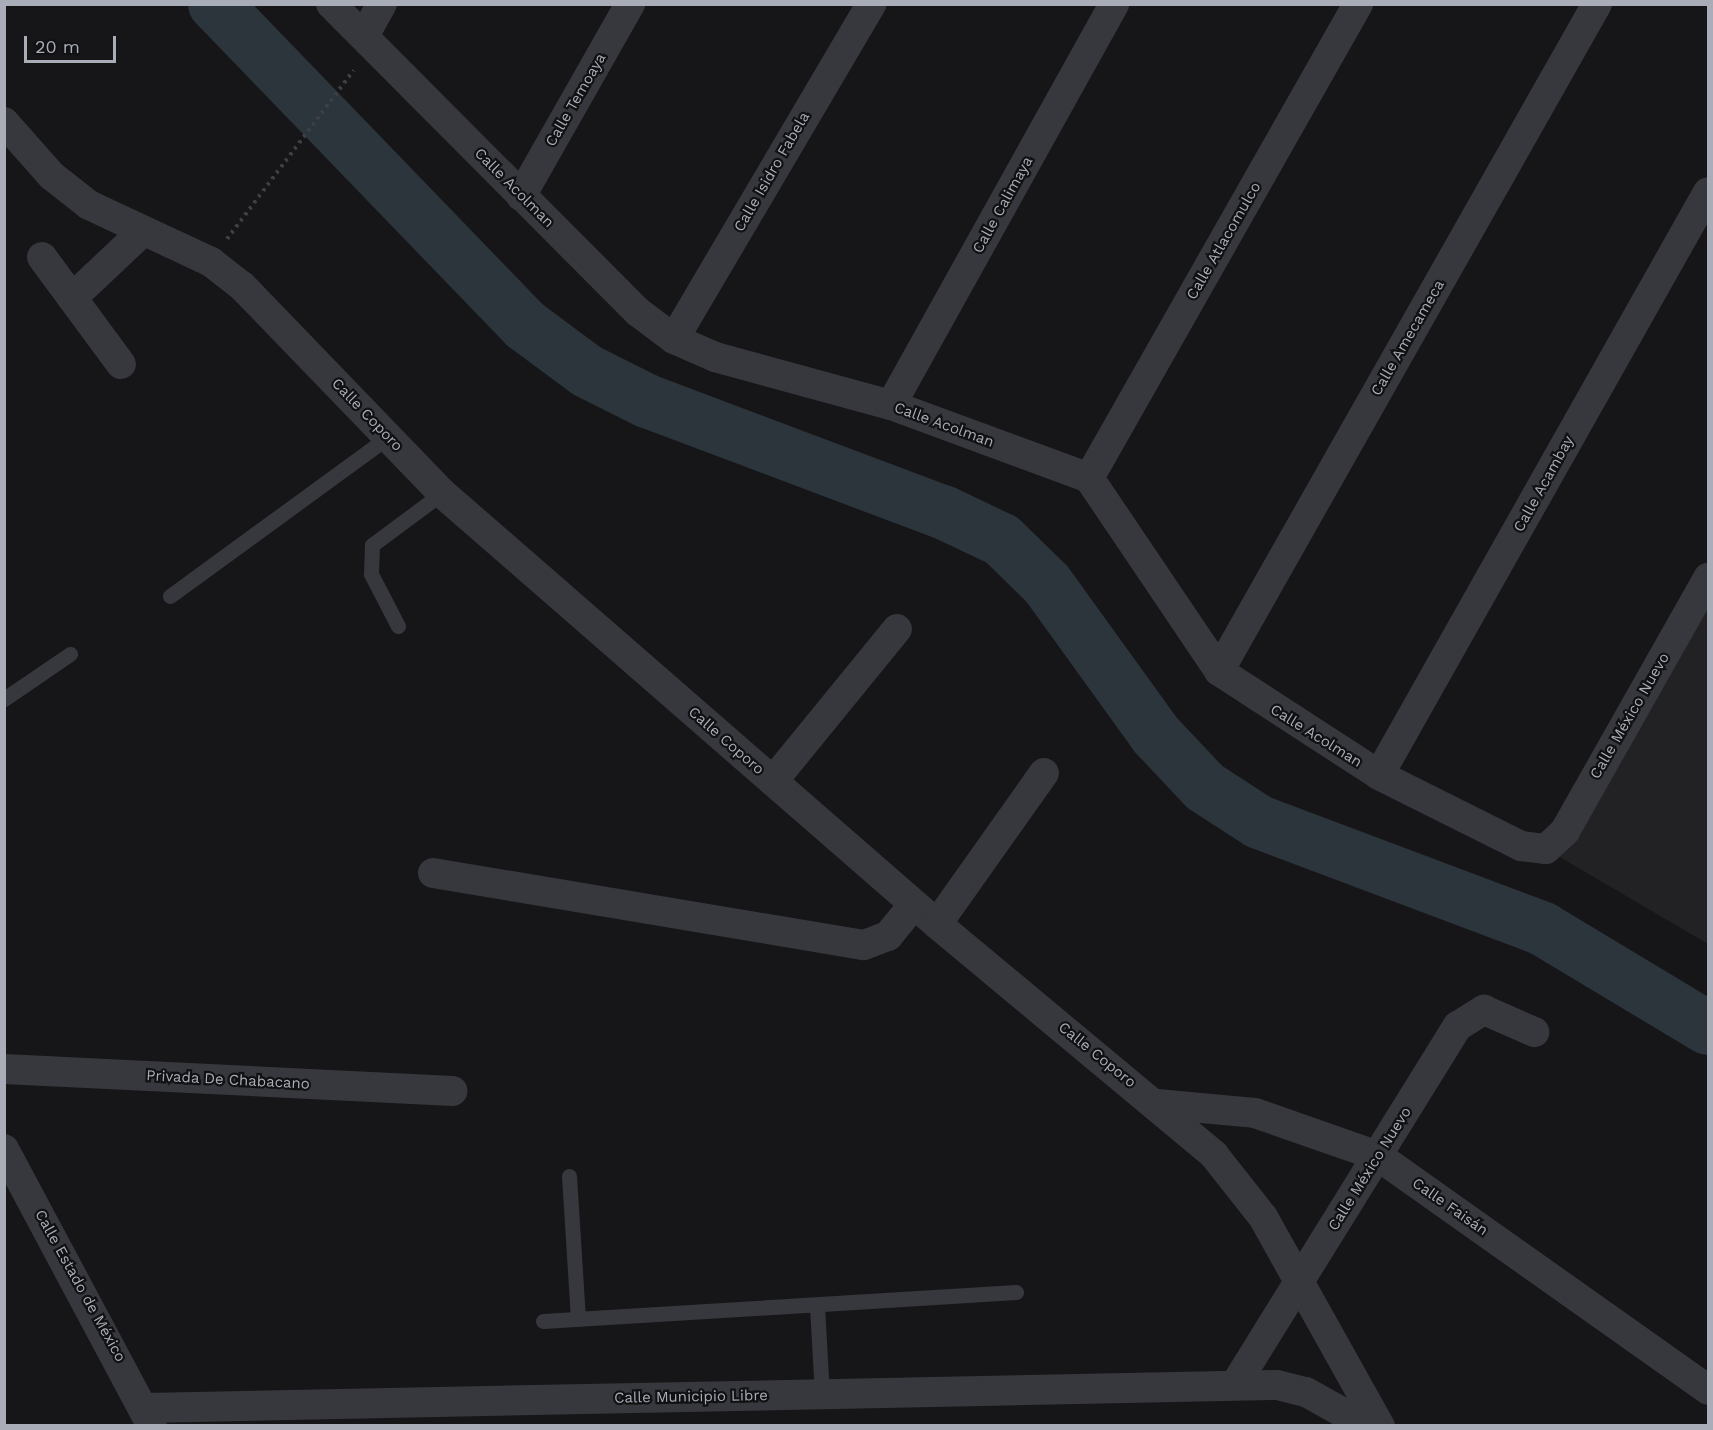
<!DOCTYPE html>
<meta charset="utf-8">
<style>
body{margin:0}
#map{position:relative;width:1713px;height:1430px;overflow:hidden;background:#161618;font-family:"Work Sans",sans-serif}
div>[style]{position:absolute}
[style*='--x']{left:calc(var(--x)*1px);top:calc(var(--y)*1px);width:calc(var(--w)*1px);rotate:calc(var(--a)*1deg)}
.built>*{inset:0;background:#222225}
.river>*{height:54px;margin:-27px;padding:0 27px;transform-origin:27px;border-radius:27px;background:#2c353c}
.path>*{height:4px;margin-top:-2px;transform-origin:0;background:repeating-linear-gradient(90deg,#3d3f44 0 3px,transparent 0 7.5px)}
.service>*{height:15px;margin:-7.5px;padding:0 7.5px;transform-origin:7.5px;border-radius:7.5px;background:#37383d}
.minor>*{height:30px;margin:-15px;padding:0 15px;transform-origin:15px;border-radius:15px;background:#37383d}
span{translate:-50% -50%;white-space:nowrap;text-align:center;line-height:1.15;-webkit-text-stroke:4.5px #111113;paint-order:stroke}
.street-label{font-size:15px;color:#a8adb8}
.frame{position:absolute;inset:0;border:6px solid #a8adb8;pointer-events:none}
.scale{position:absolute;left:24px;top:36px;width:92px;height:27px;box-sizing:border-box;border:3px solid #a8adb8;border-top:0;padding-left:8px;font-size:18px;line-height:21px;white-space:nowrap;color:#a8adb8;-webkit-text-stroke:4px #111113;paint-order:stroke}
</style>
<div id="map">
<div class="built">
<i style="clip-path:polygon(1708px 578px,1708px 944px,1546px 849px)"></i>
</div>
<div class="river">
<i style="--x:215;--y:4;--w:446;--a:46"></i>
<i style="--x:525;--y:325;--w:77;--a:36.6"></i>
<i style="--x:587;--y:371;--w:67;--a:26.6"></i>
<i style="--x:647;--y:401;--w:316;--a:20.6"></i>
<i style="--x:943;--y:512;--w:65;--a:25.4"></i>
<i style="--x:1002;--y:540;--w:63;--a:44.4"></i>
<i style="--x:1047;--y:584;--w:185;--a:54.2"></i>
<i style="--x:1155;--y:734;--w:73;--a:46.7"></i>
<i style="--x:1205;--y:787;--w:64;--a:32.9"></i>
<i style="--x:1259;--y:822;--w:303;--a:20.6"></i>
<i style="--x:1543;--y:929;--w:192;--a:31"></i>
</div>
<div class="path">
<i style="--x:227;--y:239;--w:211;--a:-53.1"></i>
</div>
<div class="service">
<i style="--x:170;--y:596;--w:270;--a:-36.1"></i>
<i style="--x:398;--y:626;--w:59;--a:-117.4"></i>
<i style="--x:371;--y:574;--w:29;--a:-88"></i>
<i style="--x:372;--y:545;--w:87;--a:-36.6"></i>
<i style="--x:4;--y:699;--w:80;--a:-34.3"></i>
<i style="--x:569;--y:1176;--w:143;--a:86.4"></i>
<i style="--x:817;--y:1306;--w:89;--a:86.8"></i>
<i style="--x:543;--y:1321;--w:474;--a:-3.5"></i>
</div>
<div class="minor">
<i style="--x:331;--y:4;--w:435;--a:45.1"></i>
<i style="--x:638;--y:312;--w:45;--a:36.9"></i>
<i style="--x:674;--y:339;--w:45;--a:23.7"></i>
<i style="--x:715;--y:357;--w:182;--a:15.3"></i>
<i style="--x:891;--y:405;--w:211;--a:20.2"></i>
<i style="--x:1089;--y:478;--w:233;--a:56"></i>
<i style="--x:1219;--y:671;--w:191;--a:33"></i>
<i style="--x:1379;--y:775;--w:159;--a:26.6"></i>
<i style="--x:1521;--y:846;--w:25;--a:7"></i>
<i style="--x:1546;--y:849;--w:26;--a:-43"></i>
<i style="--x:1565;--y:831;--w:291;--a:-60.5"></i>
<i style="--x:364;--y:36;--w:37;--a:-61"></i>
<i style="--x:4;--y:122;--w:72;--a:48.4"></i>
<i style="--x:52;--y:176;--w:47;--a:38.1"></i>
<i style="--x:89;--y:205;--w:135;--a:25"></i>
<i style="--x:211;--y:262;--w:39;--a:38"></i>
<i style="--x:242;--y:286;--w:288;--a:46"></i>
<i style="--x:442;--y:493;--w:656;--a:41.05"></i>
<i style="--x:937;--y:924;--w:361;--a:39.8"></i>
<i style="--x:1214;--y:1155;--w:79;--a:51.7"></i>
<i style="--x:1263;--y:1217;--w:240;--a:60.8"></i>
<i style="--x:521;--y:196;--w:221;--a:-60.4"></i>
<i style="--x:42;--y:257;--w:133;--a:53.6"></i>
<i style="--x:72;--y:298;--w:98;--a:-43.3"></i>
<i style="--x:674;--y:339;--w:389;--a:-59.5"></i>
<i style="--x:891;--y:405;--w:459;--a:-60.9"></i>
<i style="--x:1089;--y:478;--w:545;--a:-60.42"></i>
<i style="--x:1219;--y:671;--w:767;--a:-60.46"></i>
<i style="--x:1379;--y:775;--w:669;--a:-60.56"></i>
<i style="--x:773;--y:781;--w:196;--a:-50.8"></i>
<i style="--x:433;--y:873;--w:437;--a:9.5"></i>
<i style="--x:864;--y:945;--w:26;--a:-21"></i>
<i style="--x:888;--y:936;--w:41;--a:-50.9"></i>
<i style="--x:937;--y:924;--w:185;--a:-54.7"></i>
<i style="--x:4;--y:1069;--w:449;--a:2.8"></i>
<i style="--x:1157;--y:1104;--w:98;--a:5.2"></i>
<i style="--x:1255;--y:1113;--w:130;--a:19.3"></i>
<i style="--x:1378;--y:1156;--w:405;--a:35.3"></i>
<i style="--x:4;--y:1149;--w:314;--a:61.9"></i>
<i style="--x:1235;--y:1385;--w:423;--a:-58.2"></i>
<i style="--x:1458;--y:1026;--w:31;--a:-32"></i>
<i style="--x:1484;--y:1010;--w:55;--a:23.7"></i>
<i style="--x:146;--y:1408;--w:1131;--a:-1.17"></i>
<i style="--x:1277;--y:1385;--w:30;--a:14"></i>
<i style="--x:1306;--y:1392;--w:70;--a:29.1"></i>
</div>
<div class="street-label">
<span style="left:576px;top:100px;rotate:-60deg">Calle Temoaya</span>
<span style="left:772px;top:172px;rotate:-60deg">Calle Isidro Fabela</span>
<span style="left:514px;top:188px;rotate:45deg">Calle Acolman</span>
<span style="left:1003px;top:205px;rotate:-61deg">Calle Calimaya</span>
<span style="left:1224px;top:241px;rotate:-60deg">Calle Atlacomulco</span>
<span style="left:1408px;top:338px;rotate:-60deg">Calle Amecameca</span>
<span style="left:367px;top:415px;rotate:46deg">Calle Coporo</span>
<span style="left:944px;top:425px;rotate:20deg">Calle Acolman</span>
<span style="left:1544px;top:484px;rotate:-61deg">Calle Acambay</span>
<span style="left:1630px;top:716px;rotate:-60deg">Calle México Nuevo</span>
<span style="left:1316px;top:736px;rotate:32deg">Calle Acolman</span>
<span style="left:726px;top:741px;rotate:41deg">Calle Coporo</span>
<span style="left:1097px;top:1055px;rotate:39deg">Calle Coporo</span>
<span style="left:228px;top:1080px;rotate:3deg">Privada De Chabacano</span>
<span style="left:1370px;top:1169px;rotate:-58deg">Calle México Nuevo</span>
<span style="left:1450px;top:1207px;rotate:35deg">Calle Faisán</span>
<span style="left:80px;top:1286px;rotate:61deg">Calle Estado de México</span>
<span style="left:691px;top:1397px;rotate:-1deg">Calle Municipio Libre</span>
</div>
<div class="frame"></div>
<div class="scale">20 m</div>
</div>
